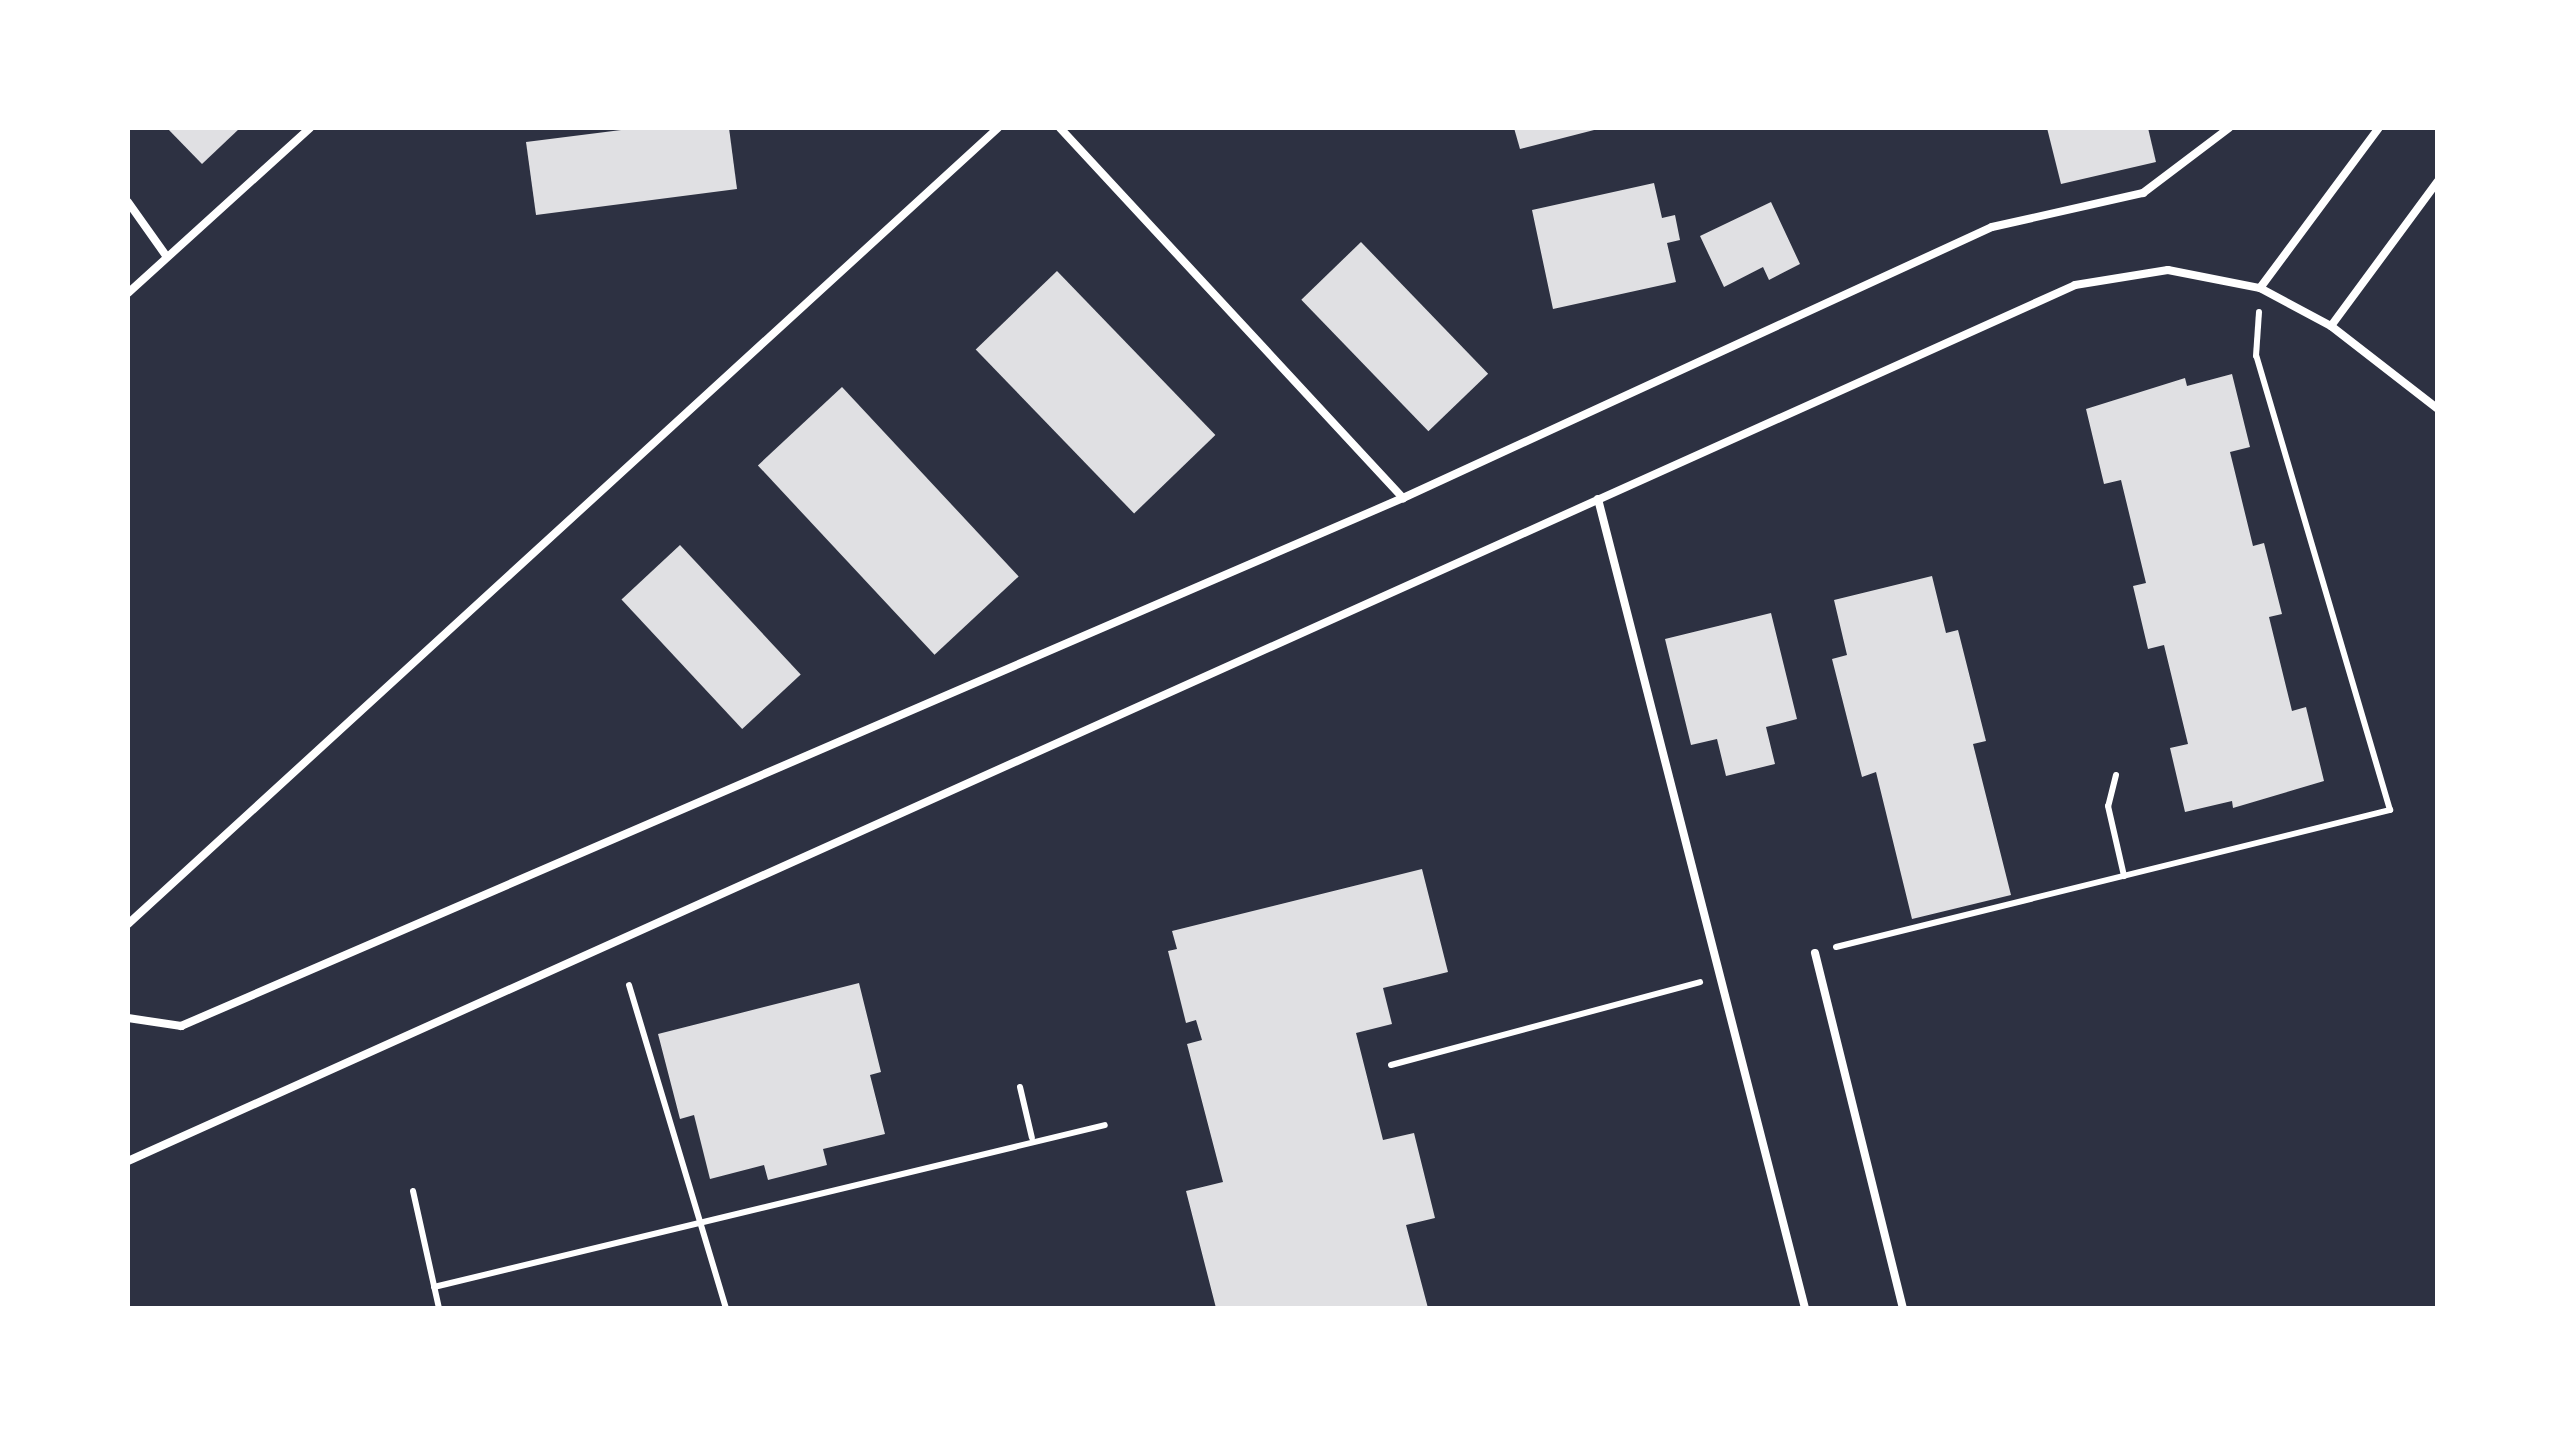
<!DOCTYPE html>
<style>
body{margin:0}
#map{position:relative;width:2565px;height:1436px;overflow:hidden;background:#2d3142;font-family:Commissioner,sans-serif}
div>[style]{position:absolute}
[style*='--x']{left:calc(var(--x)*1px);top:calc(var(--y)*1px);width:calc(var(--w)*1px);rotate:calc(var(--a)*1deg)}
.building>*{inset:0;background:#e0e0e3;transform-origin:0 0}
.path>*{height:6px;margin:-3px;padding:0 3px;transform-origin:3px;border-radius:3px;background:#fff}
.service>*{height:8px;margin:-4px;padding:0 4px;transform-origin:4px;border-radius:4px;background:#fff}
span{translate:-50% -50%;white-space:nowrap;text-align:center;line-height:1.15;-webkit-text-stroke:8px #fff;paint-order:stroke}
.frame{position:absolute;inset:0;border:130px solid #fff;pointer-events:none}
</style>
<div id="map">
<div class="building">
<i style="clip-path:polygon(167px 128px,240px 128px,202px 164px)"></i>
<i style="clip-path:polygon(637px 128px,729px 128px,737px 189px,536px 215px,526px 142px)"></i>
<i style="clip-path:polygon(1514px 128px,1598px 128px,1598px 129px,1520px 149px)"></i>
<i style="clip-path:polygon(2047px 128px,2148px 128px,2156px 162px,2061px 184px)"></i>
<i style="clip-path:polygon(1654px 183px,1662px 218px,1675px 215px,1680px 240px,1667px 243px,1676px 282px,1553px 309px,1532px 210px)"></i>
<i style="clip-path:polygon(1771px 202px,1800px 264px,1769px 280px,1763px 267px,1724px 287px,1700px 236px)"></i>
<i style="left:1361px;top:242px;width:183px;height:83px;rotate:46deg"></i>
<i style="left:1057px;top:271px;width:228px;height:113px;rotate:46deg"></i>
<i style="clip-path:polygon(2232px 374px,2250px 447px,2230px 452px,2253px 546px,2264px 543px,2282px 614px,2269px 617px,2292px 711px,2306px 707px,2324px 781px,2233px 808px,2232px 801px,2185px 812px,2170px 748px,2188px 744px,2164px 645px,2148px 649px,2133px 586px,2146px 583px,2121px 480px,2104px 484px,2086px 409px,2185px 378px,2187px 386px)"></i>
<i style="left:842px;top:387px;width:259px;height:115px;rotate:47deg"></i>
<i style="left:680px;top:545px;width:177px;height:80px;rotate:47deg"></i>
<i style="clip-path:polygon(1932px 576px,1946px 633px,1958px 630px,1986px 741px,1973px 744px,2011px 895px,1912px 919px,1876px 772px,1862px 777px,1832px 659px,1847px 655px,1834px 600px)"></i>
<i style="clip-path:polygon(1771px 613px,1797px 719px,1766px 727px,1775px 764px,1726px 776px,1717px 739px,1691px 745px,1665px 639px)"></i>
<i style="clip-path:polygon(1422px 869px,1448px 972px,1383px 988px,1392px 1024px,1356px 1033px,1383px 1140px,1414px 1133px,1435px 1218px,1406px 1225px,1428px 1308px,1216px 1308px,1186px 1191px,1223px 1182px,1187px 1044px,1202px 1040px,1196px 1020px,1186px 1023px,1168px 951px,1177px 949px,1172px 931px)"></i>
<i style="clip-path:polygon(859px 983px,881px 1072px,870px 1075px,885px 1134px,823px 1149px,827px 1165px,768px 1180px,764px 1165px,710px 1179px,694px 1115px,680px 1119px,658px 1034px)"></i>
</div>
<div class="path">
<i style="--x:2116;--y:775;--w:32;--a:104"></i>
<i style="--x:2108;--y:806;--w:72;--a:77.1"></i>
<i style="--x:1836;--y:947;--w:571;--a:-13.89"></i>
<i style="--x:2390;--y:810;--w:473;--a:-106.4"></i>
<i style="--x:2256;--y:356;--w:44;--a:-86.1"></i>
<i style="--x:629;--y:985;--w:337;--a:73.3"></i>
<i style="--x:1391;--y:1065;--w:320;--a:-15"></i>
<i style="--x:1020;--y:1087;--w:52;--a:76.8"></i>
<i style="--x:413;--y:1191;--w:120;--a:77.5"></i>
<i style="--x:434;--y:1287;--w:690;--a:-13.57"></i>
</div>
<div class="service">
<i style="--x:1060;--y:128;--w:505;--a:47.17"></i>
<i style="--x:128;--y:202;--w:67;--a:54.7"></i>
<i style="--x:2260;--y:288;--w:199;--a:-53.4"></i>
<i style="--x:128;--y:293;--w:246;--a:-42.2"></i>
<i style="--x:2331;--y:326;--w:180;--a:-53.6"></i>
<i style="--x:1598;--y:499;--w:835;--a:75.65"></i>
<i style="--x:128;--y:924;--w:1179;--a:-42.46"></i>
<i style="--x:1815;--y:953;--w:366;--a:76.1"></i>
<i style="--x:128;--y:1018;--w:54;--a:8.6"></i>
<i style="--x:181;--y:1026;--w:1331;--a:-23.37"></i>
<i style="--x:1403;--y:498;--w:648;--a:-24.71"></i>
<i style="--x:1992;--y:227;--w:155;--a:-12.7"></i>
<i style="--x:2143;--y:193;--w:108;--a:-37.1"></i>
<i style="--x:128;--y:1161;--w:2135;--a:-24.22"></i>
<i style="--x:2075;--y:285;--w:94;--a:-9.2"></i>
<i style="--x:2168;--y:270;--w:94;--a:11.1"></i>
<i style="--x:2260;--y:288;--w:81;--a:28.2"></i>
<i style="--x:2331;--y:326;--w:135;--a:37.8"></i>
</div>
<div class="frame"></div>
</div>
